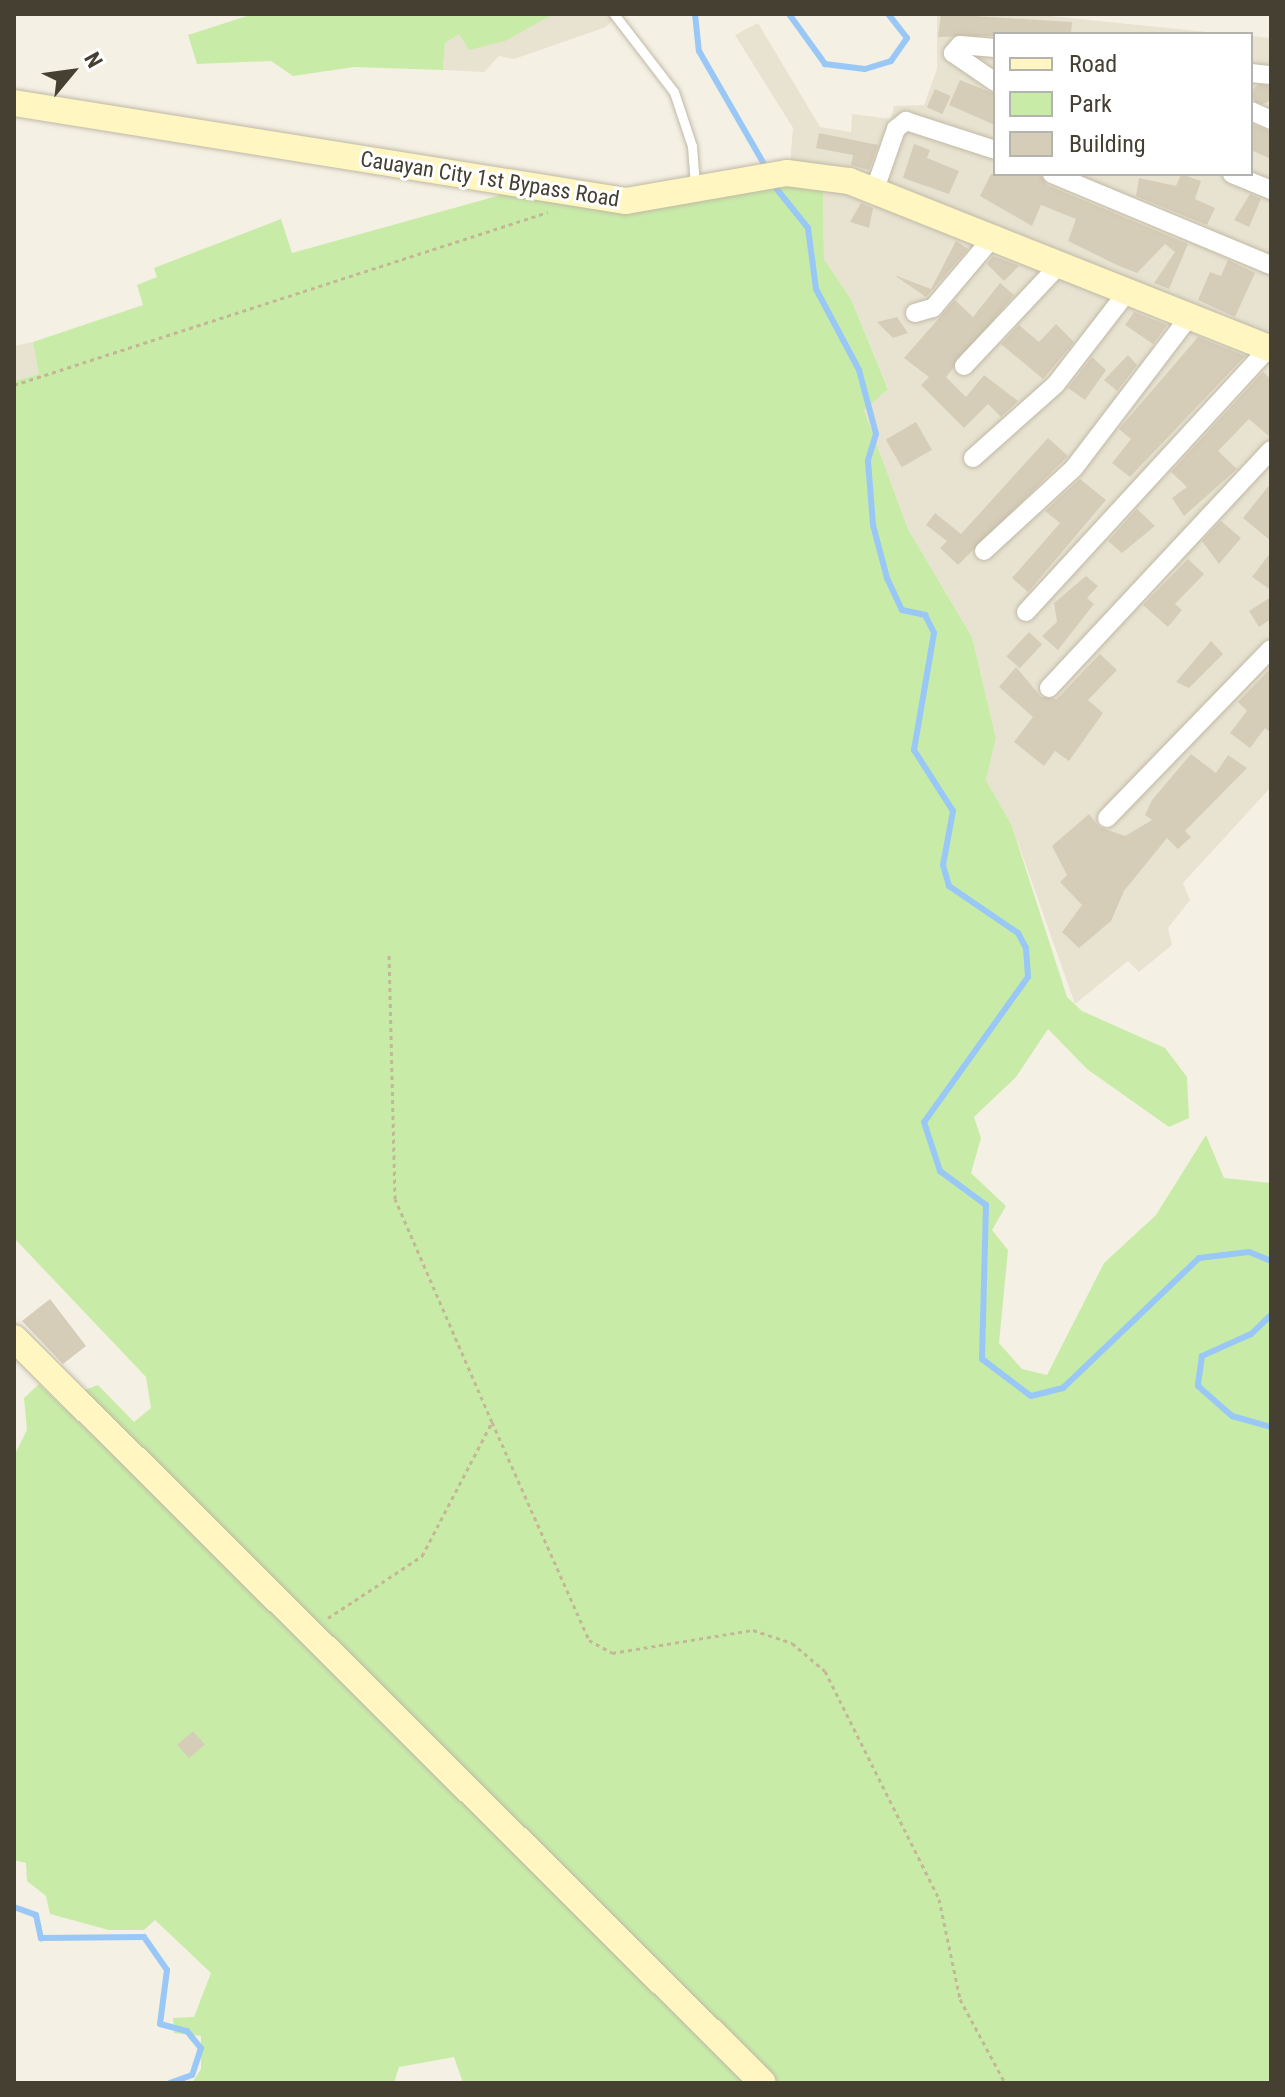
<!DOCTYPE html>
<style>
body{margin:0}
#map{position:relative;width:1285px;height:2097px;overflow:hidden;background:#f4f0e4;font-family:"Roboto Condensed",sans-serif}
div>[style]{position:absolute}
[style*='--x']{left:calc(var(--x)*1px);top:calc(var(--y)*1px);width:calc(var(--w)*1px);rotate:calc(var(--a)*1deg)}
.residential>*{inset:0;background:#e8e3d1}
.green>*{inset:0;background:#c8eca8}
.stream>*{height:6px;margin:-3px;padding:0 3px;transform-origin:3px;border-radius:3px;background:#99c8f7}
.building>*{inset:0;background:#d6cdb8;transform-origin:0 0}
.round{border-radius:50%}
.path>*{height:3px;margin-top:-1.5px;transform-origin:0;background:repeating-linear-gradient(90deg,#c3b795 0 4px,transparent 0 8px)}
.roads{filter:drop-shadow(0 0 2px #c0b9a5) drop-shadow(0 0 2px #c0b9a5)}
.lane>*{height:9px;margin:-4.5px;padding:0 4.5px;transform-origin:4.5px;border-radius:4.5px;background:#fff}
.street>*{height:18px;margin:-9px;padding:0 9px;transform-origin:9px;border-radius:9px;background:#fff}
.secondary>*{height:26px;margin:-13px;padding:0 13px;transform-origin:13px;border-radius:13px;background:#fff6c2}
span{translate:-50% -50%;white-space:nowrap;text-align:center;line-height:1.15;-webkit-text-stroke:6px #fff;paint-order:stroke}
.street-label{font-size:22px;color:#464033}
.frame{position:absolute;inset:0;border:16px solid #464033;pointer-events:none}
.legend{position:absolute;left:993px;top:32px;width:260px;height:144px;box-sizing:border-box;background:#fff;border:2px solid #b5b3ad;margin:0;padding:10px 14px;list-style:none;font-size:24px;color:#464033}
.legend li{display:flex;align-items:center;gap:16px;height:40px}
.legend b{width:40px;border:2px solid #b5b3ad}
.north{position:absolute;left:32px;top:32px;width:80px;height:80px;-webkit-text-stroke:6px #fff;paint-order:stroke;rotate:61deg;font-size:22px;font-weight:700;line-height:32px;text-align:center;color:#464033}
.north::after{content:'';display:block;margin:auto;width:28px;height:36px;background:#464033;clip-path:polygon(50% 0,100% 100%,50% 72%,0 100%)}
</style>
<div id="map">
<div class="residential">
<i style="clip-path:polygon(549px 14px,618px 14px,606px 27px,514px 59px,499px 56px,484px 72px,443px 70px,445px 43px,459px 33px)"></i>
<i style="clip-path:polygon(937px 14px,1030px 14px,1227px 34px,995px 34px,995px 174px,1251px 174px,1251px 36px,1271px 38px,1271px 787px,1183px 883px,1190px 900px,1168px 928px,1172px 945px,1139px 972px,1128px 961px,1075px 1004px,1012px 826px,986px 780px,996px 738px,972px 637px,908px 529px,864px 410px,888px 388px,851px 299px,824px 259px,823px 186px,790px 164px,793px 128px,735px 35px,758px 23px,820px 127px,851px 132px,852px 114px,891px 119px,894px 106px,924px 105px,937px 69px)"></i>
<i style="clip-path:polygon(33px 342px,40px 374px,14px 381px,14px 346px)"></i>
</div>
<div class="green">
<i style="clip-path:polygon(253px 14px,549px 14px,550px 16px,505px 41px,469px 50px,459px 34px,445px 43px,443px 70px,354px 67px,293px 76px,271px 61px,197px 64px,188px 35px)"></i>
<i style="clip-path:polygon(793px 184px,823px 186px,824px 259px,851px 299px,888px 389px,864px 410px,908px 529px,972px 637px,996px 738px,986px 780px,1012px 826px,1067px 997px,1082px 1011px,1165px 1048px,1187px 1077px,1189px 1118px,1169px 1127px,1087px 1069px,1048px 1029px,1016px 1077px,974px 1117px,981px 1138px,971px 1173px,1006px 1206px,992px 1230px,1008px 1250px,999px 1343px,1022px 1369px,1047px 1375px,1104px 1263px,1156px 1215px,1206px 1135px,1224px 1178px,1271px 1183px,1271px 2083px,774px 2083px,79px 1392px,98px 1385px,134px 1422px,151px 1408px,146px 1377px,14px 1238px,14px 381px,39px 374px,33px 342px,143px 305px,137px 285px,157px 277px,154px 268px,281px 219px,292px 253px,508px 193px,630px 212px)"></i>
<i style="clip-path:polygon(39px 1384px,190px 1528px,748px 2083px,463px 2083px,454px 2057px,399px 2067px,394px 2083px,192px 2083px,201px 2069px,201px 2036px,174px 2033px,173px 2018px,194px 2017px,211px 1973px,155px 1920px,144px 1930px,109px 1930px,50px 1914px,46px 1896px,27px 1881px,26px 1863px,14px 1860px,14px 1456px,27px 1430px,24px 1398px)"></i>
</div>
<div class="stream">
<i style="--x:695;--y:14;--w:37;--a:84"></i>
<i style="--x:699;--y:51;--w:138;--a:60.1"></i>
<i style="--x:789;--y:14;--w:62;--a:54.2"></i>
<i style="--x:825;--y:64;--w:40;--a:7.1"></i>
<i style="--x:865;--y:69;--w:27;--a:-17"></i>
<i style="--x:891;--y:61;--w:28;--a:-55"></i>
<i style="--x:907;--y:38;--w:31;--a:-128"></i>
<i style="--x:771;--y:182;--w:59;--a:51.2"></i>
<i style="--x:808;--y:228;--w:62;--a:82.5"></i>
<i style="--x:816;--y:289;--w:92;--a:62"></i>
<i style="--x:859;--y:370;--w:66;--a:75.1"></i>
<i style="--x:876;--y:434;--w:28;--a:107"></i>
<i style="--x:868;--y:461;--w:64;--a:85.5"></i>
<i style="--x:873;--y:525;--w:55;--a:75.2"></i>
<i style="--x:887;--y:578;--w:35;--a:65"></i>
<i style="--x:902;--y:610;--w:24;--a:12"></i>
<i style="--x:925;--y:615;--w:20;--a:63"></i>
<i style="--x:934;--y:633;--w:119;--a:99.7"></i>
<i style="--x:914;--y:750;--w:72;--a:57.4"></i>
<i style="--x:953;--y:811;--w:55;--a:100.5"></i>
<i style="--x:943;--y:865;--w:22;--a:74"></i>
<i style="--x:949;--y:886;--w:83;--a:34.3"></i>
<i style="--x:1018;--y:933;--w:17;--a:62"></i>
<i style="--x:1026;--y:948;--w:29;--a:86"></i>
<i style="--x:1028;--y:977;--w:178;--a:125.6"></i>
<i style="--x:924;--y:1122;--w:52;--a:71.9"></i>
<i style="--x:940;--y:1171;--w:57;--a:36.5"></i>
<i style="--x:986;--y:1205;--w:154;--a:91.5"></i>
<i style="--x:982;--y:1359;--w:61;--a:37.1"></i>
<i style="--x:1031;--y:1396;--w:33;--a:-14"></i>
<i style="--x:1063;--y:1388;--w:188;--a:-43.7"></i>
<i style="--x:1199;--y:1258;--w:50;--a:-6.8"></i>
<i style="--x:1249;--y:1252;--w:24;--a:22"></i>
<i style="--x:1271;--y:1315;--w:28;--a:136"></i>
<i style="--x:1251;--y:1334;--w:54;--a:155.8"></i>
<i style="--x:1202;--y:1356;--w:30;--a:98"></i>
<i style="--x:1198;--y:1386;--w:45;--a:41.4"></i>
<i style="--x:1232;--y:1416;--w:41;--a:15.8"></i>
<i style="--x:14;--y:1907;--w:23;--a:20"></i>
<i style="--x:36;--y:1915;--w:24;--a:78"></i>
<i style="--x:41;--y:1938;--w:103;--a:-0.6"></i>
<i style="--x:144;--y:1937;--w:40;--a:55.1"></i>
<i style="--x:167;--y:1970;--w:54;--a:97.4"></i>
<i style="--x:160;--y:2024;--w:28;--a:15"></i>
<i style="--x:187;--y:2031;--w:22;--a:51"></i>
<i style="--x:201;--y:2048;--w:28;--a:108"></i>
<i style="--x:192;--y:2075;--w:23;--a:160"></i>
</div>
<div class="building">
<i style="clip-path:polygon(941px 14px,1072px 22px,1071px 34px,938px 37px)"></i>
<i style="clip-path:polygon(960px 80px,995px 94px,995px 125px,949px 105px)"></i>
<i class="round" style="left:1252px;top:84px;width:20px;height:20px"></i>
<i style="left:935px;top:89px;width:17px;height:20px;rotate:24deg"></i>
<i style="clip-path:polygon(1251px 124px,1271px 132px,1271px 159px,1251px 150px)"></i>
<i style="clip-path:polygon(819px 133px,878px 145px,869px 170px,851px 165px,853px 155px,816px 148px)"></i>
<i style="clip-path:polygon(914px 144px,930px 150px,927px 158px,959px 171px,949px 194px,903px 178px)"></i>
<i style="clip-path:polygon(991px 174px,1040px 174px,1047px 185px,1188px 244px,1169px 289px,1154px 283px,1175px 252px,1165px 244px,1137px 273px,1119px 266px,1068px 241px,1076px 219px,1041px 205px,1032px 226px,980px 196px)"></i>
<i style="clip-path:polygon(1181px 174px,1201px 181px,1195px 199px,1215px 208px,1207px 225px,1136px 196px,1139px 178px,1176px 186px)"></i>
<i style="clip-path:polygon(1250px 194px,1261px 199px,1249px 227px,1234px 220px)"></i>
<i style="clip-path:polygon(861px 203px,873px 208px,869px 228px,850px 222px)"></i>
<i style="clip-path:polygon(956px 241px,968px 249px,926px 297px,894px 275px,931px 289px)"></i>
<i style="clip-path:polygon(993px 256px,1019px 266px,1004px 281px,987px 264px)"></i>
<i style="clip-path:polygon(1228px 260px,1255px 273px,1235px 317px,1198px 300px,1210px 272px,1221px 276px)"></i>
<i style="clip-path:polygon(1000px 283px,1014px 295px,946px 377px,966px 397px,984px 375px,1018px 401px,1001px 417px,988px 404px,964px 428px,921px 385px,929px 377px,904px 358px,955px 300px,973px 317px)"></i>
<i style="clip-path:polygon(1134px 312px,1167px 325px,1153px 344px,1125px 325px)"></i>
<i style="clip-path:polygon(897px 317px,908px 333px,893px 338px,877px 322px)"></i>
<i style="clip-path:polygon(1056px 324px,1074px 342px,1043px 379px,1001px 344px,1019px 325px,1039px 342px)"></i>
<i style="clip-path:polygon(1198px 337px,1245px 356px,1130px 477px,1112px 463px,1131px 439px,1119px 429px)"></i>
<i style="clip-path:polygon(1128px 355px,1137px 365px,1117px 391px,1104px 380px)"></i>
<i style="clip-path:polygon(1092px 357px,1106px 370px,1085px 400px,1068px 388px)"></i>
<i style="clip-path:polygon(1263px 372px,1271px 379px,1271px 438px,1249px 419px,1218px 451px,1237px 469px,1184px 516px,1172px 498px,1187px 487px,1171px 472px)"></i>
<i style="left:916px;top:422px;width:32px;height:35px;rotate:60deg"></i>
<i style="clip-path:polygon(1048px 438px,1068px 456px,958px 565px,940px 548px,947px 541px,926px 525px,935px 513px,961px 534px)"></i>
<i style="clip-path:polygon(1080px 479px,1106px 500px,1028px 592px,1012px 578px,1060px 523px,1045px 511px)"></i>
<i style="clip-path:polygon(1271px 483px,1271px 541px,1243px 518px)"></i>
<i style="clip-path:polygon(1137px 509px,1155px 526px,1122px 553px,1108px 541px)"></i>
<i style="clip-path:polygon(1221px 521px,1241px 538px,1219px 564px,1202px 541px)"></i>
<i style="clip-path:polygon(1271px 552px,1271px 590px,1252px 577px)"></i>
<i style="clip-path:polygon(1188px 559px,1204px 574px,1175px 604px,1182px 610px,1168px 627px,1143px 605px)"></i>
<i style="clip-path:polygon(1086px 576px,1098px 586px,1087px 598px,1094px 604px,1058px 650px,1042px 636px,1057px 622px,1054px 603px)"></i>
<i style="clip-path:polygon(1271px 597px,1271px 619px,1259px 627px,1249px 611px)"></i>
<i style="left:1029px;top:632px;width:18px;height:33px;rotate:43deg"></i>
<i style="clip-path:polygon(1211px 641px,1223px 654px,1189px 688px,1176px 682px)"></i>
<i style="clip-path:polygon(1100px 654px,1117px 670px,1088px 700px,1103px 713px,1069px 761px,1055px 751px,1044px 766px,1014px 742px,1033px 717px,999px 687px,1016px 667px,1041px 697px,1057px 699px)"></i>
<i style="clip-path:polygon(1271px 668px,1271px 733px,1265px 728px,1250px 748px,1230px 733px,1247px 711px,1238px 702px)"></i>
<i style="clip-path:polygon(1191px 754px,1216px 773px,1228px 755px,1247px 768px,1185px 831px,1191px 837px,1178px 849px,1167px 838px,1124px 891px,1111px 921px,1079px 948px,1062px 932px,1082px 905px,1060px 882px,1067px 875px,1052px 846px,1089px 814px,1099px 827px,1125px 836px,1152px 820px,1145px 815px,1152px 800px)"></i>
<i style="clip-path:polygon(50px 1299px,86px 1346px,63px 1364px,22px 1321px)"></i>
<i style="left:193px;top:1731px;width:18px;height:21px;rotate:49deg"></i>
</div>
<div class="path">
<i style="--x:14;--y:385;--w:561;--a:-17.95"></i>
<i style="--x:492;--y:1422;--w:239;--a:66"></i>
<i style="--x:589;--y:1640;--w:26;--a:29"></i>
<i style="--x:612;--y:1653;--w:143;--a:-9.3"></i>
<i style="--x:753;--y:1630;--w:41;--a:18.4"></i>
<i style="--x:792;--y:1643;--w:43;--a:40.3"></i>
<i style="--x:825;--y:1671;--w:255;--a:63.4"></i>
<i style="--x:939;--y:1899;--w:102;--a:78.1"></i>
<i style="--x:960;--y:1999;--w:95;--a:61.8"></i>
<i style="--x:328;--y:1618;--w:113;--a:-33.4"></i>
<i style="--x:422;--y:1556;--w:151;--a:-62.4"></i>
<i style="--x:492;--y:1422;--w:243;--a:-113.5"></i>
<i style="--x:395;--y:1199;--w:246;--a:-91.4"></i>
</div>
<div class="roads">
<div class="lane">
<i style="--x:614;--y:14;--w:98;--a:52.4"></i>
<i style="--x:674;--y:92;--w:57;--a:71.6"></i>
<i style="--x:692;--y:146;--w:40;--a:85.7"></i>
</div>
<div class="street">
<i style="--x:995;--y:48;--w:35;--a:-175"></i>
<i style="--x:960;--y:45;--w:11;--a:131"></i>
<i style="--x:953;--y:53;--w:51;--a:34.6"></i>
<i style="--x:1251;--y:73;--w:20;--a:6"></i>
<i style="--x:1251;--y:111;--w:22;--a:24"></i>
<i style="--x:1052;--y:174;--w:237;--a:22.6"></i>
<i style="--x:1232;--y:174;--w:42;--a:22.3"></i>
<i style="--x:875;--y:189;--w:64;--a:-70.7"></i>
<i style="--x:896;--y:129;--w:13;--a:-39"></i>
<i style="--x:906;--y:121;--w:94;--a:18"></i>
<i style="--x:915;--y:313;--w:19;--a:-16"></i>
<i style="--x:933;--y:308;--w:96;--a:-49.7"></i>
<i style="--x:964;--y:366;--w:141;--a:-46.7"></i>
<i style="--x:973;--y:458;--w:111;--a:-41.7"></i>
<i style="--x:1056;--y:384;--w:118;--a:-52.3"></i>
<i style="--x:984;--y:551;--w:122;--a:-42.7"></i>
<i style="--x:1074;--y:468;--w:190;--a:-52.7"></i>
<i style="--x:1026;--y:612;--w:359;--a:-47.4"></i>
<i style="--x:1049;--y:688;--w:325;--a:-47"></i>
<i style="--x:1107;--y:818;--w:235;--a:-45.9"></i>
</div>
<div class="secondary">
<i style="--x:14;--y:103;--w:620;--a:9.1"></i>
<i style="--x:626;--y:201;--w:163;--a:-9.9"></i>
<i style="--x:787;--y:173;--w:63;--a:7.4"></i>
<i style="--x:849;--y:181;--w:454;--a:21.7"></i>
<i style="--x:14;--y:1338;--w:1056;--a:44.85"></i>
</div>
</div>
<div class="street-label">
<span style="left:490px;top:179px;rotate:9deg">Cauayan City 1st Bypass Road</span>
</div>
<div class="frame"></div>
<ul class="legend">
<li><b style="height:10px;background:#fff6c2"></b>Road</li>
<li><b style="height:22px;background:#c8eca8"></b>Park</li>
<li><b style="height:22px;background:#d6cdb8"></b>Building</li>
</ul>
<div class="north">N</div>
</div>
